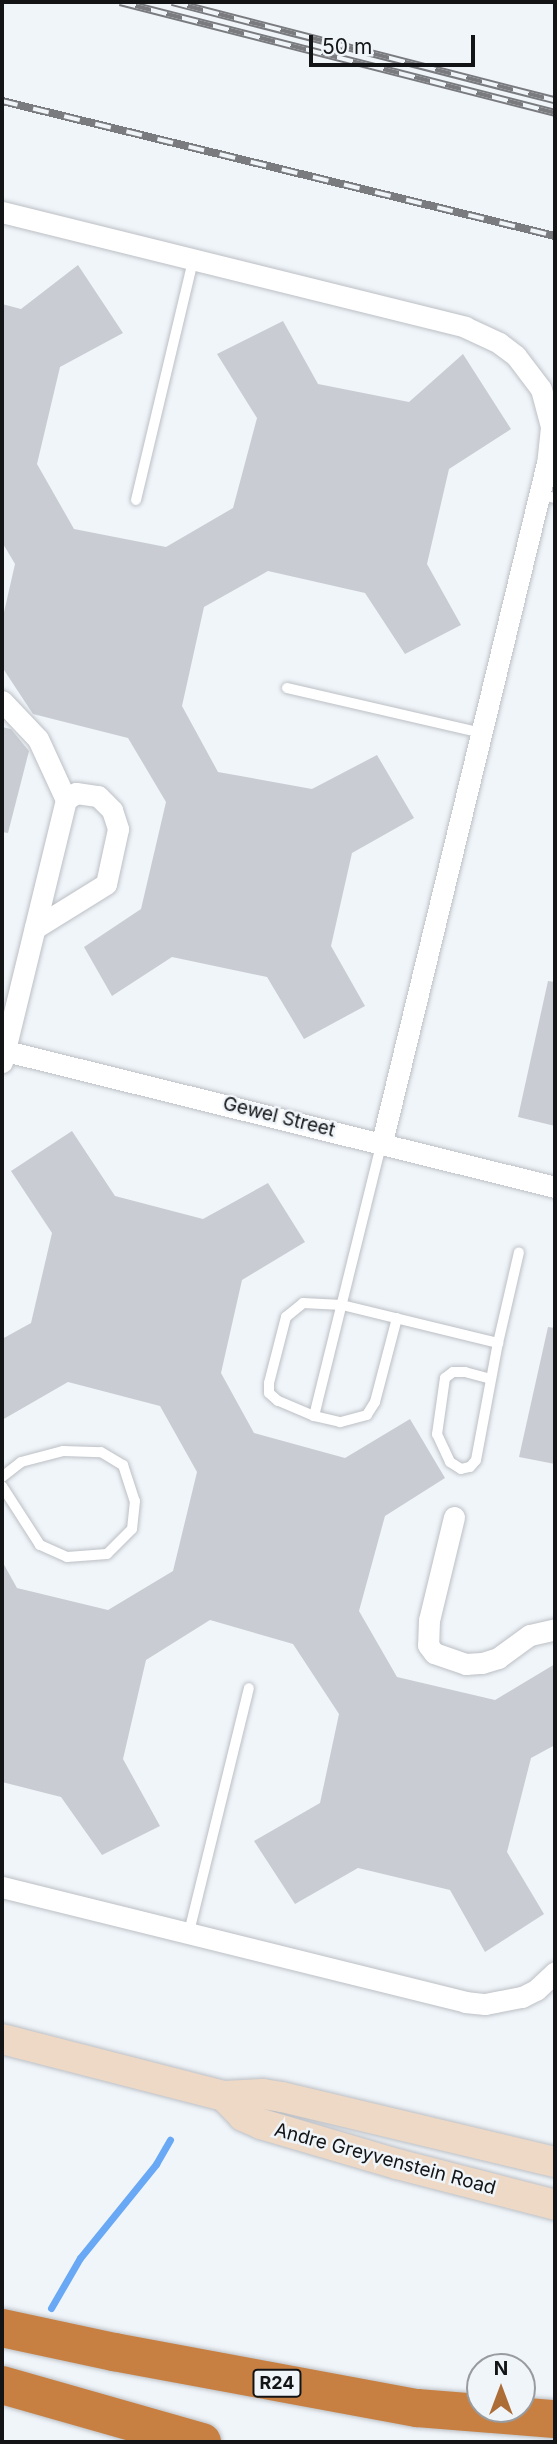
<!DOCTYPE html>
<style>
body{margin:0}
#map{position:relative;width:557px;height:2444px;overflow:hidden;background:#f0f5fa;font-family:Inter,sans-serif}
div>[style]{position:absolute}
[style*='--x']{left:calc(var(--x)*1px);top:calc(var(--y)*1px);width:calc(var(--w)*1px);rotate:calc(var(--a)*1deg)}
.stream>*{height:7px;margin:-3.5px;padding:0 3.5px;transform-origin:3.5px;border-radius:3.5px;background:#69a8f5}
.building>*{inset:0;background:#c9cdd3}
.roads{filter:drop-shadow(0 0 2px #bcc0c5) drop-shadow(0 0 2px #bcc0c5)}
.service>*{height:10px;margin:-5px;padding:0 5px;transform-origin:5px;border-radius:5px;background:#fff}
.minor>*{height:21px;margin:-10.5px;padding:0 10.5px;transform-origin:10.5px;border-radius:10.5px;background:#fff}
.secondary>*{height:30px;margin:-15px;padding:0 15px;transform-origin:15px;border-radius:15px;background:#eed9c6}
.motorway>*{height:38px;margin:-19px;padding:0 19px;transform-origin:19px;border-radius:19px;background:#c88042}
.rail>*{height:8px;margin-top:-4px;transform-origin:0;background:repeating-linear-gradient(90deg,#f0f5fa 0 16px,#797b7f 0 32px);box-sizing:border-box;border-block:2px solid #797b7f}
span{translate:-50% -50%;white-space:nowrap;text-align:center;line-height:1.15;-webkit-text-stroke:5px #f0f5fa;paint-order:stroke}
.shield-label span{padding:2px 5px;background:#f0f5fa;border:2px solid;border-radius:5px;-webkit-text-stroke-width:0}
.shield-label{font-size:18px;color:#131416;font-weight:700}
.street-label{font-size:19px;color:#131416}
.frame{position:absolute;inset:0;border:4px solid #131416;pointer-events:none}
.north{position:absolute;left:466px;top:2353px;width:70px;height:70px;box-sizing:border-box;background:#f0f5fa;border:2px solid #989b9f;border-radius:50%;rotate:0deg;font-size:19px;font-weight:700;line-height:28px;text-align:center;color:#131416}
.north::after{content:'';display:block;margin:auto;width:24px;height:32px;background:#ad6d36;clip-path:polygon(50% 0,100% 100%,50% 72%,0 100%)}
.scale{position:absolute;left:309px;top:35px;width:166px;height:32px;box-sizing:border-box;border:4px solid #131416;border-top:0;padding-left:9px;font-size:21px;line-height:24px;white-space:nowrap;color:#131416;-webkit-text-stroke:5px #f0f5fa;paint-order:stroke}
</style>
<div id="map">
<div class="stream">
<i style="--x:51;--y:2308;--w:58;--a:-59.9"></i>
<i style="--x:80;--y:2258;--w:121;--a:-51"></i>
<i style="--x:156;--y:2164;--w:28;--a:-60"></i>
</div>
<div class="building">
<i style="clip-path:polygon(78px 265px,123px 333px,60px 367px,37px 464px,74px 529px,166px 547px,233px 508px,257px 418px,217px 354px,283px 321px,318px 384px,409px 402px,463px 354px,511px 429px,449px 469px,427px 564px,461px 625px,405px 654px,365px 593px,268px 571px,204px 607px,182px 706px,218px 772px,312px 789px,377px 755px,414px 818px,352px 853px,331px 946px,365px 1006px,304px 1039px,267px 977px,172px 957px,112px 996px,84px 947px,141px 909px,166px 802px,128px 738px,33px 714px,2px 667px,2px 621px,15px 564px,2px 542px,2px 304px,21px 309px)"></i>
<i style="clip-path:polygon(2px 727px,11px 729px,29px 751px,8px 833px,2px 832px)"></i>
<i style="clip-path:polygon(548px 981px,555px 982px,555px 1126px,518px 1117px)"></i>
<i style="clip-path:polygon(72px 1131px,115px 1196px,203px 1219px,268px 1183px,305px 1242px,242px 1280px,221px 1373px,254px 1433px,345px 1458px,410px 1419px,445px 1478px,385px 1516px,359px 1611px,397px 1677px,495px 1700px,555px 1664px,555px 1745px,531px 1758px,507px 1852px,544px 1914px,485px 1952px,450px 1890px,358px 1868px,295px 1904px,254px 1841px,320px 1803px,339px 1714px,293px 1644px,210px 1620px,146px 1660px,123px 1759px,160px 1826px,102px 1855px,61px 1797px,2px 1782px,2px 1561px,17px 1588px,108px 1610px,173px 1571px,197px 1472px,160px 1406px,68px 1382px,2px 1420px,2px 1339px,31px 1323px,52px 1233px,11px 1171px)"></i>
<i style="clip-path:polygon(548px 1327px,555px 1328px,555px 1464px,519px 1457px)"></i>
</div>
<div class="roads">
<div class="service">
<i style="--x:539;--y:494;--w:16;--a:14"></i>
<i style="--x:136;--y:500;--w:246;--a:-76.6"></i>
<i style="--x:287;--y:688;--w:200;--a:13"></i>
<i style="--x:397;--y:1318;--w:87;--a:104.7"></i>
<i style="--x:375;--y:1402;--w:15;--a:122"></i>
<i style="--x:367;--y:1415;--w:28;--a:165"></i>
<i style="--x:340;--y:1422;--w:27;--a:-167"></i>
<i style="--x:314;--y:1416;--w:39;--a:-157"></i>
<i style="--x:278;--y:1401;--w:12;--a:-138"></i>
<i style="--x:269;--y:1393;--w:10;--a:-90"></i>
<i style="--x:269;--y:1383;--w:68;--a:-75.6"></i>
<i style="--x:286;--y:1317;--w:22;--a:-39"></i>
<i style="--x:303;--y:1303;--w:39;--a:3"></i>
<i style="--x:342;--y:1305;--w:161;--a:13.7"></i>
<i style="--x:491;--y:1379;--w:27;--a:-165"></i>
<i style="--x:465;--y:1372;--w:12;--a:180"></i>
<i style="--x:453;--y:1372;--w:10;--a:143"></i>
<i style="--x:445;--y:1378;--w:57;--a:98.1"></i>
<i style="--x:437;--y:1434;--w:31;--a:65"></i>
<i style="--x:450;--y:1462;--w:13;--a:32"></i>
<i style="--x:461;--y:1469;--w:9;--a:-13"></i>
<i style="--x:470;--y:1467;--w:9;--a:-49"></i>
<i style="--x:476;--y:1460;--w:119;--a:-79.4"></i>
<i style="--x:498;--y:1343;--w:93;--a:-77"></i>
<i style="--x:314;--y:1416;--w:282;--a:-76.1"></i>
<i style="--x:2;--y:1477;--w:24;--a:-38"></i>
<i style="--x:21;--y:1462;--w:43;--a:-14.7"></i>
<i style="--x:63;--y:1451;--w:38;--a:2"></i>
<i style="--x:101;--y:1452;--w:26;--a:31"></i>
<i style="--x:123;--y:1465;--w:38;--a:72"></i>
<i style="--x:135;--y:1501;--w:28;--a:96"></i>
<i style="--x:132;--y:1529;--w:35;--a:135"></i>
<i style="--x:107;--y:1554;--w:40;--a:175.7"></i>
<i style="--x:67;--y:1557;--w:30;--a:-156"></i>
<i style="--x:40;--y:1545;--w:70;--a:-122.8"></i>
<i style="--x:189;--y:1932;--w:251;--a:-76.2"></i>
</div>
<div class="minor">
<i style="--x:2;--y:212;--w:477;--a:13.9"></i>
<i style="--x:465;--y:327;--w:38;--a:25"></i>
<i style="--x:499;--y:343;--w:21;--a:37"></i>
<i style="--x:516;--y:356;--w:41;--a:52.9"></i>
<i style="--x:541;--y:389;--w:39;--a:75"></i>
<i style="--x:551;--y:427;--w:36;--a:96"></i>
<i style="--x:547;--y:463;--w:699;--a:103.66"></i>
<i style="--x:2;--y:701;--w:52;--a:46.5"></i>
<i style="--x:38;--y:739;--w:67;--a:65.3"></i>
<i style="--x:2;--y:1050;--w:570;--a:13.91"></i>
<i style="--x:2;--y:1062;--w:270;--a:-76.3"></i>
<i style="--x:66;--y:800;--w:12;--a:-35"></i>
<i style="--x:76;--y:793;--w:22;--a:8"></i>
<i style="--x:98;--y:796;--w:20;--a:45"></i>
<i style="--x:112;--y:810;--w:20;--a:72"></i>
<i style="--x:118;--y:829;--w:56;--a:102.3"></i>
<i style="--x:106;--y:884;--w:84;--a:148.2"></i>
<i style="--x:454;--y:1517;--w:106;--a:103.6"></i>
<i style="--x:429;--y:1620;--w:25;--a:92"></i>
<i style="--x:428;--y:1645;--w:10;--a:53"></i>
<i style="--x:434;--y:1653;--w:34;--a:19"></i>
<i style="--x:466;--y:1664;--w:16;--a:-4"></i>
<i style="--x:482;--y:1663;--w:17;--a:-17"></i>
<i style="--x:498;--y:1658;--w:39;--a:-36"></i>
<i style="--x:530;--y:1635;--w:26;--a:-13"></i>
<i style="--x:2;--y:1887;--w:477;--a:13.9"></i>
<i style="--x:465;--y:2002;--w:20;--a:6"></i>
<i style="--x:485;--y:2004;--w:38;--a:-11"></i>
<i style="--x:522;--y:1997;--w:16;--a:-27"></i>
<i style="--x:536;--y:1990;--w:26;--a:-43"></i>
</div>
<div class="secondary">
<i style="--x:2;--y:2039;--w:229;--a:14.4"></i>
<i style="--x:224;--y:2096;--w:39;--a:-3"></i>
<i style="--x:263;--y:2094;--w:19;--a:9"></i>
<i style="--x:282;--y:2097;--w:281;--a:13.4"></i>
<i style="--x:224;--y:2096;--w:28;--a:46"></i>
<i style="--x:243;--y:2116;--w:20;--a:24"></i>
<i style="--x:261;--y:2124;--w:142;--a:16.4"></i>
<i style="--x:397;--y:2164;--w:163;--a:14.5"></i>
</div>
<div class="motorway">
<i style="--x:2;--y:2328;--w:115;--a:12.1"></i>
<i style="--x:114;--y:2352;--w:308;--a:10.5"></i>
<i style="--x:417;--y:2408;--w:138;--a:4.6"></i>
<i style="--x:2;--y:2385;--w:208;--a:15.9"></i>
</div>
</div>
<div class="rail">
<i style="--x:120;--y:2;--w:449;--a:14.3"></i>
<i style="--x:172;--y:2;--w:395;--a:14.4"></i>
<i style="--x:2;--y:101;--w:569;--a:13.72"></i>
</div>
<div class="shield-label">
<span style="left:277px;top:2383px">R24</span>
</div>
<div class="street-label">
<span style="left:279px;top:1117px;rotate:14deg">Gewel Street</span>
<span style="left:385px;top:2159px;rotate:15deg">Andre Greyvenstein Road</span>
</div>
<div class="frame"></div>
<div class="north">N</div>
<div class="scale">50 m</div>
</div>
